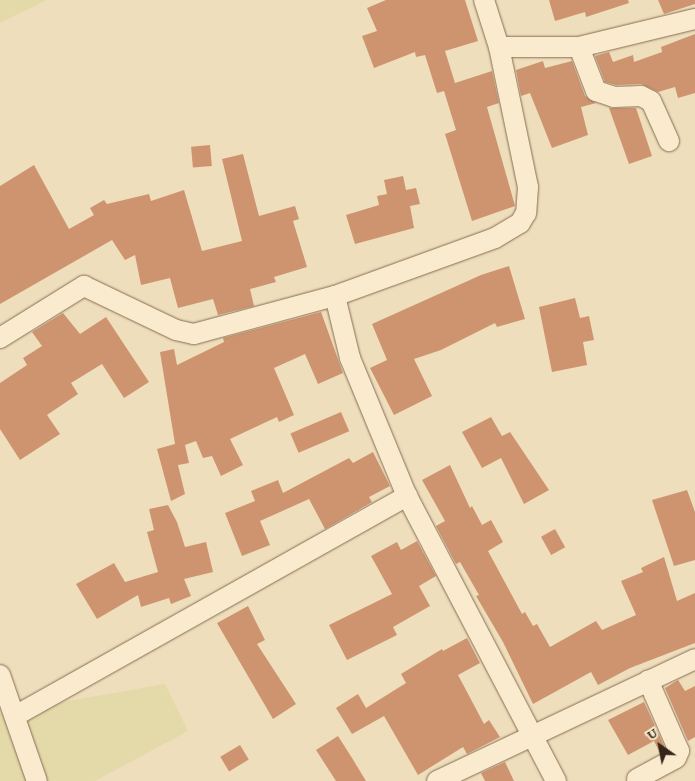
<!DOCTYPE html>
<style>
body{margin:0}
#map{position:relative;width:695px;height:781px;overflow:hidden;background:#efdebb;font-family:"Crimson Pro",serif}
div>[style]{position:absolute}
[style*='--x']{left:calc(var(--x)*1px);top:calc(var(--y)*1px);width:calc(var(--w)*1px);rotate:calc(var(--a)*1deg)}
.farmland>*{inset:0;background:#e4d9a9}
.building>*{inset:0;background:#ce9470;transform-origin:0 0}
.roads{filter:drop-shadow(0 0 1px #866d55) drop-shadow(0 0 1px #866d55)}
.minor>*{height:20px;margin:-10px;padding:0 10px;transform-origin:10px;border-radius:10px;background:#faebce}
span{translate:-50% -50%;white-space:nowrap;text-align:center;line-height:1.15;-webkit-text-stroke:5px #f6e8cb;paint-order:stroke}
.north{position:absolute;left:635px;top:721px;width:50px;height:50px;-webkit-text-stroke:4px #f6e8cb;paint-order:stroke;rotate:327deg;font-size:14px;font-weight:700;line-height:20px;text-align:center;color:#35261a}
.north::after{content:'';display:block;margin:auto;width:18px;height:22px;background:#35261a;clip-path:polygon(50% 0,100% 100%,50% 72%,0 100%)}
</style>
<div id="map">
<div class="farmland">
<i style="clip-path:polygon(0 0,47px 0,0 23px)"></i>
<i style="clip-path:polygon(165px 684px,188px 731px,95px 781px,0 781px,0 713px)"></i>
</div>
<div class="building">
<i style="clip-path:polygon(386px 0,465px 0,478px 41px,445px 51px,455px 83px,492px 71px,499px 103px,487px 107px,515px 206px,472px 221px,445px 134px,456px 130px,444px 91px,437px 93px,425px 55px,416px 57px,415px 52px,374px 68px,362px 36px,377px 31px,367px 8px)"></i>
<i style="clip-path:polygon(549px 0,628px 0,629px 3px,586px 17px,585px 12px,555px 21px)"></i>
<i style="clip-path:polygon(658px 0,695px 0,695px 4px,664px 14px)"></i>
<i style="clip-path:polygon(695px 34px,695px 93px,678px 98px,675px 87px,658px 92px,641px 84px,616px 85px,605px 82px,595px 56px,609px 52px,613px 62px,633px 55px,634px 62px,662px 52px,661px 47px)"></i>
<i style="clip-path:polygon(543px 61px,545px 68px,572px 61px,585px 96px,596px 103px,581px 107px,588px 135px,552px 148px,530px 93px,521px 96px,516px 70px)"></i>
<i style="clip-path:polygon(609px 108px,636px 108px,652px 156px,629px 164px)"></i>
<i style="left:210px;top:145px;width:21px;height:19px;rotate:85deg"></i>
<i style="clip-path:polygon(243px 154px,259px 216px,295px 206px,299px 219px,293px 221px,307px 267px,274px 277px,276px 282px,250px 289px,254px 306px,218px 315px,213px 299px,178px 308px,170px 278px,141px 285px,135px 255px,125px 260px,112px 240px,0 304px,0 186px,34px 165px,69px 229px,94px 215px,90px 208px,104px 200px,107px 204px,149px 194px,151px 201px,184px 190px,202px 251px,242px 241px,222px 159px)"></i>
<i style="clip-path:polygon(403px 176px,406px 190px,416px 188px,420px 204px,410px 206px,414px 228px,355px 244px,346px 215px,379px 205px,377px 196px,387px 194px,384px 180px)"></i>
<i style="clip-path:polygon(509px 266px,525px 319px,497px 327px,495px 323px,441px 350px,414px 359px,432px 396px,394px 415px,370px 368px,387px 360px,372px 324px,481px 275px)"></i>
<i style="clip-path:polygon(575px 298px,580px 318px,589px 316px,594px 340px,583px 342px,587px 365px,552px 372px,539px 307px)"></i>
<i style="clip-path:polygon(321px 312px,343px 373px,318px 384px,305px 354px,274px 368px,294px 415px,279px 422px,277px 417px,230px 439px,243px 465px,221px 476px,212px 456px,203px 458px,196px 441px,185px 445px,189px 463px,178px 465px,185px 494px,171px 501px,157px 449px,175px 444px,160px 352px,174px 349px,177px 365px,224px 342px,223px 338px)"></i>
<i style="clip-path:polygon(63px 313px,80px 334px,106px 317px,149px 382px,124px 398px,102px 364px,71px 383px,78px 394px,47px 415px,60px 434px,20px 460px,0 429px,0 383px,27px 365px,23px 358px,42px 346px,32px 332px)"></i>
<i style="left:341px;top:412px;width:21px;height:55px;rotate:67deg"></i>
<i style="clip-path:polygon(491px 417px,502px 436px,510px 432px,549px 490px,524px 504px,501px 458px,482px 468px,462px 432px)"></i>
<i style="clip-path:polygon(373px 452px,390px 486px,369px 497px,372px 502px,325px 529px,309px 499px,260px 521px,270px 545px,242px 556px,225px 513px,255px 501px,251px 491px,278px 480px,283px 493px,349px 458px,353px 463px)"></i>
<i style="clip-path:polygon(450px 465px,470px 508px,472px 506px,482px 525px,491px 520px,503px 542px,488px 551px,522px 614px,525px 612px,533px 626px,537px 624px,550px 647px,596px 621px,602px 630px,636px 615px,621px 581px,643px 572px,641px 568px,664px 557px,677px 601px,695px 593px,695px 643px,630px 668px,598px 685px,591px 672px,533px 704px,503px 642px,476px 596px,479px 595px,460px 562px,456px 564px,436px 526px,445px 521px,422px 480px)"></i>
<i style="clip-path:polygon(687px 490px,695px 512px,695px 560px,674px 566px,652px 500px)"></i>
<i style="clip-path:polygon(168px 505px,177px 522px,185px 547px,206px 542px,213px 572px,184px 579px,191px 596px,171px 604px,169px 598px,141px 607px,138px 595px,97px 619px,76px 584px,114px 563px,125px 582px,158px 572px,147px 532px,154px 530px,149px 509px)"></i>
<i style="left:555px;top:529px;width:21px;height:16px;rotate:61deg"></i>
<i style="clip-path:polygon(417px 541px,436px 576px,419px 586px,430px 606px,393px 627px,397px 635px,347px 660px,329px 625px,392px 594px,371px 556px,397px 542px,401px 550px)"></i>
<i style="clip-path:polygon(248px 606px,265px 640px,257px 644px,296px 704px,273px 719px,217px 623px)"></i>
<i style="clip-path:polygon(467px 638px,480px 663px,458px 675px,484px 724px,489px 720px,500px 737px,467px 754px,463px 747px,418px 775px,384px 716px,352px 734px,336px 708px,358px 694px,366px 708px,406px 683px,401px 674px,442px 649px,443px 651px)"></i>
<i style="clip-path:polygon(678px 680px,685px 691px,695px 686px,695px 737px,688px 741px,665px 688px)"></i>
<i style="clip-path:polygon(644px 702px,666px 750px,660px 753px,654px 741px,628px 755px,608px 720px)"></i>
<i style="clip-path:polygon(338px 736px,352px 758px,366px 781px,336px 781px,316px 750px)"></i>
<i style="left:240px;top:745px;width:17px;height:23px;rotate:59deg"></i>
<i style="clip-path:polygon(505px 762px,514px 781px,485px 781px,481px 773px)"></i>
</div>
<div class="roads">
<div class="minor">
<i style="--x:484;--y:0;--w:49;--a:72.3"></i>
<i style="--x:499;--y:47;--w:143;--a:78.3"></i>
<i style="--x:528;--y:187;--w:26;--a:94"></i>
<i style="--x:526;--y:213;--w:12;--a:121"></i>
<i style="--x:520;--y:223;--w:29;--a:149"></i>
<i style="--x:495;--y:238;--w:170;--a:160.1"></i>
<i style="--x:335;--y:296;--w:64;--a:76.4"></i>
<i style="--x:350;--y:358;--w:149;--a:67.6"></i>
<i style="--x:407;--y:496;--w:322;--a:62.4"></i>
<i style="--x:499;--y:47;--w:80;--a:0"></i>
<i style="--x:579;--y:47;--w:119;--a:-13.6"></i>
<i style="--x:579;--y:47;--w:47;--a:68.9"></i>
<i style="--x:596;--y:91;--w:19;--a:18"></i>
<i style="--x:614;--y:97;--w:27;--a:-2"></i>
<i style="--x:641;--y:96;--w:11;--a:27"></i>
<i style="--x:651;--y:101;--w:44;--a:65.8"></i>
<i style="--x:0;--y:338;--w:99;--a:-31.8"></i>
<i style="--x:84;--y:286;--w:102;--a:25.6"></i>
<i style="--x:176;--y:330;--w:18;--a:13"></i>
<i style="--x:194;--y:334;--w:146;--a:-15.1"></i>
<i style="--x:0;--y:675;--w:112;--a:70.8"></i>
<i style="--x:15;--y:716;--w:450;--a:-29.3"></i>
<i style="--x:637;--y:779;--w:44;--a:-28.3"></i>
<i style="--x:676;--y:758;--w:8;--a:-67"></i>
<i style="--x:679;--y:751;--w:77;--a:-113.6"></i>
<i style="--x:437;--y:781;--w:285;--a:-25.3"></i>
</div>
</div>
<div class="north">U</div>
</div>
